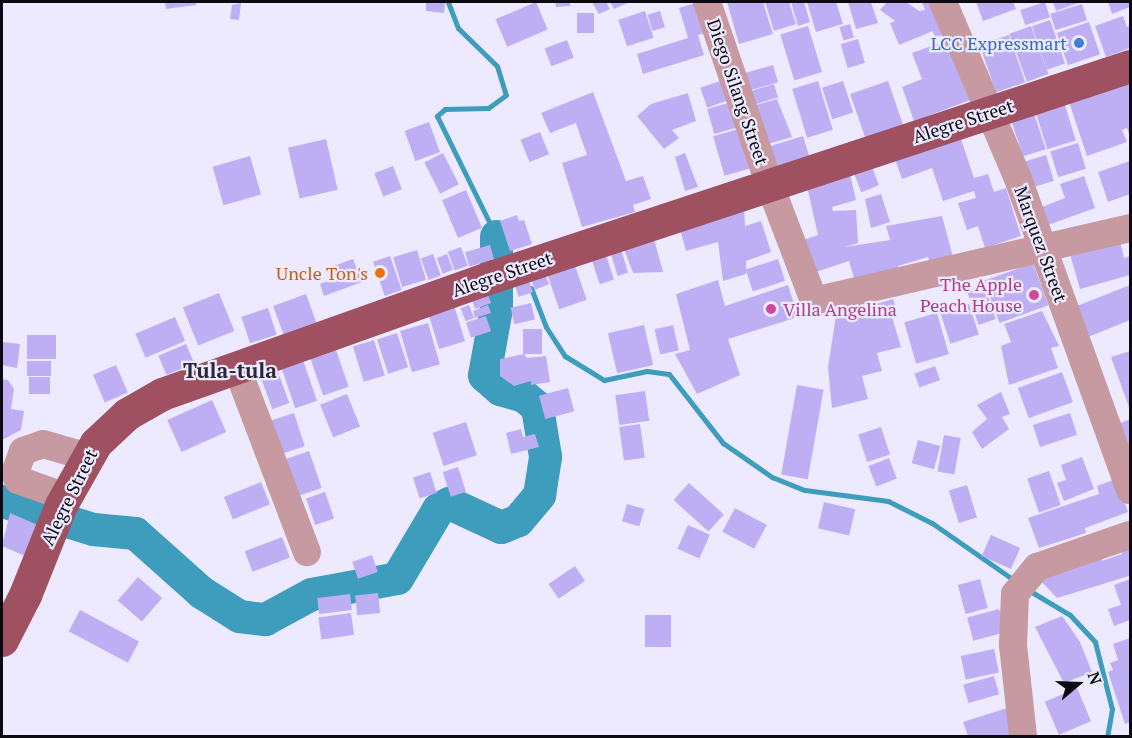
<!DOCTYPE html>
<style>
body{margin:0}
#map{position:relative;width:1132px;height:738px;overflow:hidden;background:#edeaff;font-family:"PT Serif",serif}
div>[style]{position:absolute}
[style*='--x']{left:calc(var(--x)*1px);top:calc(var(--y)*1px);width:calc(var(--w)*1px);rotate:calc(var(--a)*1deg)}
.stream>*{height:5px;margin:-2.5px;padding:0 2.5px;transform-origin:2.5px;border-radius:2.5px;background:#3e9cbc}
.river>*{height:33px;margin:-16.5px;padding:0 16.5px;transform-origin:16.5px;border-radius:16.5px;background:#3e9cbc}
.building>*{inset:0;background:#beaff5;transform-origin:0 0}
.minor>*{height:28px;margin:-14px;padding:0 14px;transform-origin:14px;border-radius:14px;background:#c799a0}
.major>*{height:33px;margin:-16.5px;padding:0 16.5px;transform-origin:16.5px;border-radius:16.5px;background:#9f5061}
.dots>*{width:16px;height:16px;translate:-50% -50%;box-sizing:border-box;border:3px solid #edeaff;border-radius:50%}
span{translate:-50% -50%;white-space:nowrap;text-align:center;line-height:1.15;-webkit-text-stroke:4.5px #edeaff;paint-order:stroke}
.shop-label{font-size:18px;color:#366cbe}
.right{translate:-100% -50%;text-align:right}
.street-label{font-size:18px;color:#0c0a11}
.food-label{font-size:18px;color:#c56008}
.hotel-label{font-size:18px;color:#b23c85}
.left{translate:0 -50%;text-align:left}
.quarter-label{font-size:21px;color:#2a2737;font-weight:700}
.frame{position:absolute;inset:0;border:3px solid #0c0a11;pointer-events:none}
.north{position:absolute;left:1048px;top:654px;width:60px;height:60px;-webkit-text-stroke:4px #edeaff;paint-order:stroke;rotate:71deg;font-size:16px;font-weight:700;line-height:24px;text-align:center;color:#0c0a11}
.north::after{content:'';display:block;margin:auto;width:21px;height:27px;background:#0c0a11;clip-path:polygon(50% 0,100% 100%,50% 72%,0 100%)}
</style>
<div id="map">
<div class="stream">
<i style="--x:448;--y:2;--w:28;--a:69"></i>
<i style="--x:458;--y:28;--w:54;--a:44.3"></i>
<i style="--x:497;--y:66;--w:30;--a:73"></i>
<i style="--x:506;--y:95;--w:22;--a:144"></i>
<i style="--x:488;--y:108;--w:43;--a:178.7"></i>
<i style="--x:445;--y:109;--w:11;--a:139"></i>
<i style="--x:437;--y:116;--w:134;--a:63.8"></i>
<i style="--x:496;--y:236;--w:27;--a:56"></i>
<i style="--x:531;--y:288;--w:42;--a:69"></i>
<i style="--x:546;--y:327;--w:35;--a:57"></i>
<i style="--x:565;--y:356;--w:46;--a:31.6"></i>
<i style="--x:604;--y:380;--w:44;--a:-11.8"></i>
<i style="--x:647;--y:371;--w:22;--a:8"></i>
<i style="--x:669;--y:374;--w:88;--a:52"></i>
<i style="--x:723;--y:443;--w:60;--a:34.8"></i>
<i style="--x:772;--y:477;--w:35;--a:22"></i>
<i style="--x:805;--y:490;--w:84;--a:7.5"></i>
<i style="--x:888;--y:501;--w:49;--a:26.6"></i>
<i style="--x:932;--y:523;--w:101;--a:34.9"></i>
<i style="--x:1030;--y:591;--w:47;--a:31"></i>
<i style="--x:1070;--y:615;--w:37;--a:47"></i>
<i style="--x:1095;--y:642;--w:69;--a:75.8"></i>
<i style="--x:1112;--y:709;--w:27;--a:100"></i>
</div>
<div class="river">
<i style="--x:2;--y:501;--w:95;--a:17.1"></i>
<i style="--x:93;--y:529;--w:42;--a:5.4"></i>
<i style="--x:135;--y:533;--w:89;--a:41.8"></i>
<i style="--x:201;--y:592;--w:45;--a:32.3"></i>
<i style="--x:239;--y:616;--w:26;--a:7"></i>
<i style="--x:265;--y:619;--w:52;--a:-28.5"></i>
<i style="--x:311;--y:594;--w:87;--a:-10.5"></i>
<i style="--x:397;--y:578;--w:80;--a:-59.3"></i>
<i style="--x:438;--y:509;--w:13;--a:-29"></i>
<i style="--x:449;--y:503;--w:57;--a:24.8"></i>
<i style="--x:501;--y:527;--w:18;--a:-22"></i>
<i style="--x:518;--y:520;--w:33;--a:-50"></i>
<i style="--x:539;--y:495;--w:39;--a:-81"></i>
<i style="--x:545;--y:456;--w:50;--a:-99.3"></i>
<i style="--x:537;--y:407;--w:17;--a:-140"></i>
<i style="--x:524;--y:396;--w:25;--a:-164"></i>
<i style="--x:500;--y:389;--w:21;--a:-139"></i>
<i style="--x:484;--y:375;--w:68;--a:-79.8"></i>
<i style="--x:496;--y:308;--w:72;--a:-90"></i>
</div>
<div class="building">
<i style="clip-path:polygon(165px 2px,196px 2px,196px 5px,166px 9px)"></i>
<i style="clip-path:polygon(426px 2px,445px 2px,444px 13px,426px 11px)"></i>
<i style="left:536px;top:2px;width:30px;height:44px;rotate:67deg"></i>
<i style="clip-path:polygon(555px 2px,570px 2px,570px 6px,556px 7px)"></i>
<i style="clip-path:polygon(592px 2px,606px 2px,610px 9px,599px 14px)"></i>
<i style="clip-path:polygon(610px 2px,630px 2px,614px 9px)"></i>
<i style="clip-path:polygon(699px 2px,715px 30px,698px 35px,704px 55px,643px 74px,637px 54px,688px 38px,679px 8px)"></i>
<i style="clip-path:polygon(727px 2px,763px 2px,773px 34px,739px 44px)"></i>
<i style="clip-path:polygon(765px 2px,789px 2px,796px 24px,774px 31px)"></i>
<i style="clip-path:polygon(791px 2px,804px 2px,810px 22px,798px 26px)"></i>
<i style="clip-path:polygon(807px 2px,836px 2px,843px 24px,816px 32px)"></i>
<i style="clip-path:polygon(848px 2px,871px 2px,878px 23px,856px 29px)"></i>
<i style="clip-path:polygon(887px 2px,906px 2px,919px 11px,925px 10px,922px 2px,938px 2px,949px 32px,935px 38px,933px 31px,899px 45px,890px 23px,895px 21px,880px 10px)"></i>
<i style="clip-path:polygon(976px 2px,1013px 2px,1016px 9px,983px 21px)"></i>
<i style="left:1045px;top:2px;width:16px;height:26px;rotate:72deg"></i>
<i style="clip-path:polygon(1053px 2px,1081px 2px,1056px 11px)"></i>
<i style="clip-path:polygon(1108px 2px,1130px 2px,1130px 7px,1112px 14px)"></i>
<i style="clip-path:polygon(241px 3px,239px 20px,230px 19px,232px 5px)"></i>
<i style="left:1082px;top:4px;width:17px;height:33px;rotate:73deg"></i>
<i style="left:645px;top:11px;width:28px;height:28px;rotate:72deg"></i>
<i style="left:660px;top:11px;width:17px;height:13px;rotate:73deg"></i>
<i style="left:577px;top:13px;width:17px;height:20px"></i>
<i style="clip-path:polygon(1123px 16px,1127px 27px,1130px 26px,1130px 48px,1106px 57px,1095px 26px)"></i>
<i style="left:1050px;top:20px;width:46px;height:19px;rotate:71deg"></i>
<i style="left:1089px;top:22px;width:34px;height:34px;rotate:71deg"></i>
<i style="left:850px;top:24px;width:14px;height:11px;rotate:73deg"></i>
<i style="left:808px;top:26px;width:48px;height:29px;rotate:73deg"></i>
<i style="left:1031px;top:26px;width:51px;height:23px;rotate:70deg"></i>
<i style="left:1009px;top:35px;width:50px;height:31px;rotate:71deg"></i>
<i style="clip-path:polygon(954px 38px,976px 98px,914px 121px,902px 87px,922px 79px,912px 53px)"></i>
<i style="left:858px;top:39px;width:25px;height:18px;rotate:74deg"></i>
<i style="left:567px;top:40px;width:19px;height:24px;rotate:69deg"></i>
<i style="left:773px;top:65px;width:18px;height:33px;rotate:74deg"></i>
<i style="left:723px;top:80px;width:21px;height:24px;rotate:71deg"></i>
<i style="left:818px;top:81px;width:51px;height:27px;rotate:73deg"></i>
<i style="left:843px;top:81px;width:33px;height:22px;rotate:72deg"></i>
<i style="left:888px;top:81px;width:49px;height:40px;rotate:71deg"></i>
<i style="clip-path:polygon(1130px 81px,1130px 137px,1127px 128px,1122px 130px,1127px 142px,1087px 156px,1069px 102px)"></i>
<i style="left:774px;top:84px;width:14px;height:28px;rotate:73deg"></i>
<i style="clip-path:polygon(593px 92px,626px 181px,643px 176px,651px 199px,633px 205px,635px 212px,582px 227px,562px 163px,587px 155px,581px 138px,576px 123px,550px 133px,541px 113px)"></i>
<i style="clip-path:polygon(688px 93px,696px 121px,672px 130px,679px 138px,664px 149px,637px 116px,651px 104px)"></i>
<i style="clip-path:polygon(777px 99px,792px 137px,768px 144px,750px 107px)"></i>
<i style="left:735px;top:101px;width:26px;height:29px;rotate:74deg"></i>
<i style="left:1065px;top:105px;width:37px;height:30px;rotate:73deg"></i>
<i style="left:1034px;top:113px;width:38px;height:24px;rotate:72deg"></i>
<i style="left:429px;top:122px;width:32px;height:26px;rotate:70deg"></i>
<i style="left:742px;top:128px;width:41px;height:30px;rotate:74deg"></i>
<i style="left:540px;top:132px;width:24px;height:21px;rotate:68deg"></i>
<i style="left:803px;top:136px;width:21px;height:39px;rotate:73deg"></i>
<i style="left:326px;top:139px;width:52px;height:39px;rotate:77deg"></i>
<i style="clip-path:polygon(961px 139px,974px 178px,988px 174px,994px 192px,1006px 188px,1021px 236px,985px 248px,978px 226px,967px 230px,958px 203px,976px 198px,974px 191px,943px 201px,932px 168px,902px 179px,894px 157px)"></i>
<i style="left:1078px;top:143px;width:27px;height:29px;rotate:73deg"></i>
<i style="left:443px;top:153px;width:35px;height:21px;rotate:63deg"></i>
<i style="clip-path:polygon(685px 153px,698px 187px,685px 191px,675px 157px)"></i>
<i style="left:1046px;top:155px;width:27px;height:22px;rotate:73deg"></i>
<i style="left:250px;top:156px;width:40px;height:39px;rotate:74deg"></i>
<i style="clip-path:polygon(1130px 161px,1130px 194px,1108px 202px,1098px 172px)"></i>
<i style="left:870px;top:162px;width:25px;height:19px;rotate:69deg"></i>
<i style="left:393px;top:166px;width:25px;height:20px;rotate:69deg"></i>
<i style="clip-path:polygon(849px 170px,856px 200px,832px 207px,833px 211px,856px 210px,858px 243px,845px 247px,890px 240px,886px 226px,942px 216px,953px 257px,930px 264px,928px 257px,898px 266px,899px 270px,854px 278px,849px 261px,813px 273px,803px 240px,818px 235px,806px 182px)"></i>
<i style="clip-path:polygon(1084px 176px,1095px 208px,1048px 225px,1042px 207px,1065px 198px,1060px 184px)"></i>
<i style="left:466px;top:190px;width:41px;height:26px;rotate:67deg"></i>
<i style="clip-path:polygon(881px 194px,890px 222px,871px 228px,865px 199px)"></i>
<i style="clip-path:polygon(744px 205px,745px 226px,761px 221px,771px 252px,746px 261px,746px 274px,723px 281px,718px 242px,686px 251px,679px 225px)"></i>
<i style="clip-path:polygon(517px 215px,519px 221px,524px 220px,532px 244px,510px 251px,500px 221px)"></i>
<i style="clip-path:polygon(654px 239px,663px 272px,633px 273px,624px 249px)"></i>
<i style="clip-path:polygon(1120px 241px,1124px 258px,1130px 256px,1130px 275px,1080px 289px,1070px 254px)"></i>
<i style="left:490px;top:245px;width:15px;height:26px;rotate:74deg"></i>
<i style="left:620px;top:246px;width:28px;height:11px;rotate:73deg"></i>
<i style="left:461px;top:247px;width:20px;height:14px;rotate:70deg"></i>
<i style="left:417px;top:250px;width:31px;height:25px;rotate:73deg"></i>
<i style="left:605px;top:252px;width:29px;height:15px;rotate:72deg"></i>
<i style="left:433px;top:254px;width:23px;height:13px;rotate:70deg"></i>
<i style="left:447px;top:254px;width:17px;height:11px;rotate:69deg"></i>
<i style="left:390px;top:256px;width:36px;height:18px;rotate:71deg"></i>
<i style="clip-path:polygon(353px 259px,362px 282px,324px 296px,320px 284px,335px 278px,331px 267px)"></i>
<i style="left:778px;top:259px;width:23px;height:34px;rotate:72deg"></i>
<i style="left:573px;top:260px;width:42px;height:29px;rotate:71deg"></i>
<i style="left:1033px;top:263px;width:45px;height:52px;rotate:70deg"></i>
<i style="left:544px;top:272px;width:13px;height:15px;rotate:67deg"></i>
<i style="left:528px;top:277px;width:16px;height:15px;rotate:72deg"></i>
<i style="clip-path:polygon(718px 280px,725px 306px,788px 285px,798px 317px,728px 339px,740px 375px,697px 394px,675px 354px,690px 350px,676px 294px)"></i>
<i style="left:984px;top:285px;width:36px;height:18px;rotate:71deg"></i>
<i style="clip-path:polygon(1130px 285px,1130px 320px,1088px 337px,1077px 306px)"></i>
<i style="left:486px;top:289px;width:15px;height:17px;rotate:70deg"></i>
<i style="left:219px;top:293px;width:41px;height:39px;rotate:68deg"></i>
<i style="left:306px;top:294px;width:30px;height:35px;rotate:70deg"></i>
<i style="clip-path:polygon(893px 299px,896px 308px,890px 310px,901px 347px,877px 353px,882px 371px,862px 376px,868px 399px,832px 408px,828px 367px,836px 316px)"></i>
<i style="left:453px;top:302px;width:41px;height:27px;rotate:73deg"></i>
<i style="left:531px;top:303px;width:17px;height:21px;rotate:77deg"></i>
<i style="left:969px;top:304px;width:32px;height:30px;rotate:72deg"></i>
<i style="left:469px;top:305px;width:14px;height:9px;rotate:69deg"></i>
<i style="clip-path:polygon(488px 305px,491px 313px,475px 318px,473px 311px)"></i>
<i style="left:268px;top:308px;width:28px;height:28px;rotate:72deg"></i>
<i style="clip-path:polygon(1042px 311px,1059px 346px,1051px 348px,1058px 368px,1009px 385px,1001px 346px,1011px 342px,1004px 324px)"></i>
<i style="left:937px;top:313px;width:43px;height:34px;rotate:74deg"></i>
<i style="left:486px;top:316px;width:16px;height:21px;rotate:72deg"></i>
<i style="left:175px;top:317px;width:26px;height:43px;rotate:67deg"></i>
<i style="left:428px;top:323px;width:43px;height:29px;rotate:74deg"></i>
<i style="left:644px;top:325px;width:41px;height:37px;rotate:77deg"></i>
<i style="left:673px;top:325px;width:26px;height:19px;rotate:77deg"></i>
<i style="left:523px;top:329px;width:19px;height:25px"></i>
<i style="left:397px;top:333px;width:36px;height:21px;rotate:72deg"></i>
<i style="left:27px;top:335px;width:29px;height:24px"></i>
<i style="left:374px;top:340px;width:37px;height:22px;rotate:73deg"></i>
<i style="clip-path:polygon(2px 342px,20px 344px,17px 368px,2px 365px)"></i>
<i style="left:186px;top:344px;width:21px;height:30px;rotate:67deg"></i>
<i style="left:335px;top:347px;width:42px;height:27px;rotate:71deg"></i>
<i style="clip-path:polygon(1130px 351px,1130px 410px,1111px 357px)"></i>
<i style="clip-path:polygon(524px 354px,527px 358px,546px 356px,550px 382px,531px 385px,531px 381px,514px 386px,500px 376px,500px 359px)"></i>
<i style="left:303px;top:360px;width:43px;height:23px;rotate:71deg"></i>
<i style="left:27px;top:361px;width:24px;height:15px"></i>
<i style="left:116px;top:365px;width:30px;height:25px;rotate:67deg"></i>
<i style="left:935px;top:366px;width:15px;height:22px;rotate:70deg"></i>
<i style="left:278px;top:372px;width:33px;height:18px;rotate:70deg"></i>
<i style="left:1062px;top:372px;width:32px;height:47px;rotate:70deg"></i>
<i style="left:29px;top:377px;width:21px;height:17px"></i>
<i style="clip-path:polygon(2px 379px,8px 380px,14px 389px,11px 409px,24px 411px,21px 430px,2px 440px)"></i>
<i style="left:797px;top:385px;width:27px;height:91px;rotate:10deg"></i>
<i style="left:568px;top:388px;width:24px;height:30px;rotate:75deg"></i>
<i style="left:645px;top:391px;width:30px;height:30px;rotate:82deg"></i>
<i style="clip-path:polygon(1001px 392px,1010px 414px,1002px 417px,1009px 429px,982px 449px,972px 432px,987px 419px,977px 405px)"></i>
<i style="left:347px;top:394px;width:35px;height:29px;rotate:68deg"></i>
<i style="left:212px;top:400px;width:35px;height:49px;rotate:66deg"></i>
<i style="left:294px;top:413px;width:35px;height:30px;rotate:72deg"></i>
<i style="left:1070px;top:413px;width:23px;height:39px;rotate:72deg"></i>
<i style="clip-path:polygon(1130px 419px,1130px 449px,1126px 451px,1116px 425px)"></i>
<i style="left:466px;top:422px;width:35px;height:35px;rotate:72deg"></i>
<i style="left:640px;top:424px;width:34px;height:21px;rotate:82deg"></i>
<i style="left:881px;top:427px;width:29px;height:24px;rotate:72deg"></i>
<i style="clip-path:polygon(521px 429px,523px 437px,535px 434px,539px 447px,511px 454px,506px 433px)"></i>
<i style="left:944px;top:435px;width:17px;height:37px;rotate:10deg"></i>
<i style="left:918px;top:440px;width:23px;height:24px;rotate:15deg"></i>
<i style="left:309px;top:451px;width:39px;height:32px;rotate:71deg"></i>
<i style="clip-path:polygon(1082px 457px,1094px 489px,1064px 501px,1057px 483px,1066px 480px,1061px 465px)"></i>
<i style="left:889px;top:458px;width:22px;height:22px;rotate:69deg"></i>
<i style="left:458px;top:467px;width:26px;height:16px;rotate:72deg"></i>
<i style="left:1049px;top:471px;width:36px;height:23px;rotate:71deg"></i>
<i style="left:430px;top:472px;width:22px;height:18px;rotate:72deg"></i>
<i style="clip-path:polygon(1116px 479px,1128px 512px,1085px 528px,1086px 533px,1039px 548px,1028px 518px,1099px 494px,1097px 486px)"></i>
<i style="left:261px;top:482px;width:24px;height:40px;rotate:68deg"></i>
<i style="left:689px;top:483px;width:47px;height:23px;rotate:42deg"></i>
<i style="left:967px;top:485px;width:34px;height:19px;rotate:73deg"></i>
<i style="left:325px;top:492px;width:28px;height:20px;rotate:71deg"></i>
<i style="left:824px;top:502px;width:32px;height:27px;rotate:13deg"></i>
<i style="left:627px;top:504px;width:18px;height:18px;rotate:16deg"></i>
<i style="left:735px;top:508px;width:36px;height:27px;rotate:28deg"></i>
<i style="clip-path:polygon(10px 513px,40px 526px,27px 557px,2px 546px)"></i>
<i style="left:688px;top:525px;width:24px;height:26px;rotate:24deg"></i>
<i style="left:991px;top:535px;width:32px;height:23px;rotate:24deg"></i>
<i style="left:282px;top:537px;width:22px;height:40px;rotate:69deg"></i>
<i style="clip-path:polygon(1130px 540px,1129px 576px,1057px 598px,1037px 577px,1099px 552px,1102px 561px,1122px 554px,1118px 544px)"></i>
<i style="left:372px;top:555px;width:18px;height:21px;rotate:71deg"></i>
<i style="left:575px;top:566px;width:18px;height:32px;rotate:56deg"></i>
<i style="left:138px;top:577px;width:32px;height:31px;rotate:41deg"></i>
<i style="left:980px;top:579px;width:30px;height:23px;rotate:75deg"></i>
<i style="clip-path:polygon(1130px 579px,1130px 620px,1114px 626px,1108px 609px,1121px 605px,1114px 585px)"></i>
<i style="left:378px;top:593px;width:20px;height:23px;rotate:84deg"></i>
<i style="left:350px;top:594px;width:16px;height:33px;rotate:83deg"></i>
<i style="left:999px;top:609px;width:24px;height:33px;rotate:75deg"></i>
<i style="left:80px;top:610px;width:67px;height:24px;rotate:28deg"></i>
<i style="left:351px;top:613px;width:22px;height:33px;rotate:82deg"></i>
<i style="left:645px;top:615px;width:26px;height:32px"></i>
<i style="clip-path:polygon(1062px 616px,1080px 642px,1092px 672px,1064px 683px,1035px 627px)"></i>
<i style="clip-path:polygon(1130px 638px,1130px 722px,1125px 724px,1108px 672px,1113px 670px,1110px 663px,1118px 660px,1113px 644px)"></i>
<i style="left:994px;top:649px;width:24px;height:34px;rotate:78deg"></i>
<i style="left:994px;top:676px;width:19px;height:32px;rotate:74deg"></i>
<i style="left:1077px;top:688px;width:36px;height:35px;rotate:67deg"></i>
<i style="clip-path:polygon(1007px 708px,1011px 736px,968px 736px,963px 722px)"></i>
</div>
<div class="minor">
<i style="--x:707;--y:2;--w:191;--a:71.1"></i>
<i style="--x:769;--y:183;--w:126;--a:69.1"></i>
<i style="--x:814;--y:301;--w:324;--a:-13"></i>
<i style="--x:943;--y:2;--w:189;--a:67"></i>
<i style="--x:1017;--y:176;--w:334;--a:70.2"></i>
<i style="--x:237;--y:368;--w:197;--a:69.2"></i>
<i style="--x:66;--y:497;--w:51;--a:-160.5"></i>
<i style="--x:18;--y:480;--w:8;--a:-113"></i>
<i style="--x:15;--y:473;--w:23;--a:-70"></i>
<i style="--x:23;--y:451;--w:21;--a:-19"></i>
<i style="--x:43;--y:444;--w:47;--a:16.1"></i>
<i style="--x:1023;--y:736;--w:92;--a:-96.3"></i>
<i style="--x:1013;--y:645;--w:51;--a:-87.8"></i>
<i style="--x:1015;--y:594;--w:35;--a:-51"></i>
<i style="--x:1037;--y:567;--w:98;--a:-19"></i>
</div>
<div class="major">
<i style="--x:2;--y:640;--w:51;--a:-62.9"></i>
<i style="--x:25;--y:595;--w:97;--a:-68.2"></i>
<i style="--x:61;--y:505;--w:71;--a:-60.6"></i>
<i style="--x:96;--y:443;--w:42;--a:-43.1"></i>
<i style="--x:127;--y:414;--w:40;--a:-29.7"></i>
<i style="--x:162;--y:394;--w:352;--a:-19.6"></i>
<i style="--x:494;--y:276;--w:670;--a:-18.27"></i>
</div>
<div class="dots">
<i style="left:1079px;top:43px;background:#3f7fe0"></i>
<i style="left:380px;top:273px;background:#e8710a"></i>
<i style="left:1034px;top:295px;background:#d1479c"></i>
<i style="left:771px;top:309px;background:#d1479c"></i>
</div>
<div class="shop-label">
<span class="right" style="left:1067px;top:43px">LCC Expressmart</span>
</div>
<div class="street-label">
<span style="left:738px;top:92px;rotate:71deg">Diego Silang Street</span>
<span style="left:963px;top:121px;rotate:-18deg">Alegre Street</span>
<span style="left:1041px;top:244px;rotate:70deg">Marquez Street</span>
<span style="left:502px;top:274px;rotate:-19deg">Alegre Street</span>
<span style="left:69px;top:497px;rotate:-64deg">Alegre Street</span>
</div>
<div class="food-label">
<span class="right" style="left:368px;top:273px">Uncle Ton's</span>
</div>
<div class="hotel-label">
<span class="right" style="left:1022px;top:295px">The Apple<br>Peach House</span>
<span class="left" style="left:783px;top:309px">Villa Angelina</span>
</div>
<div class="quarter-label">
<span style="left:230px;top:370px">Tula-tula</span>
</div>
<div class="frame"></div>
<div class="north">N</div>
</div>
